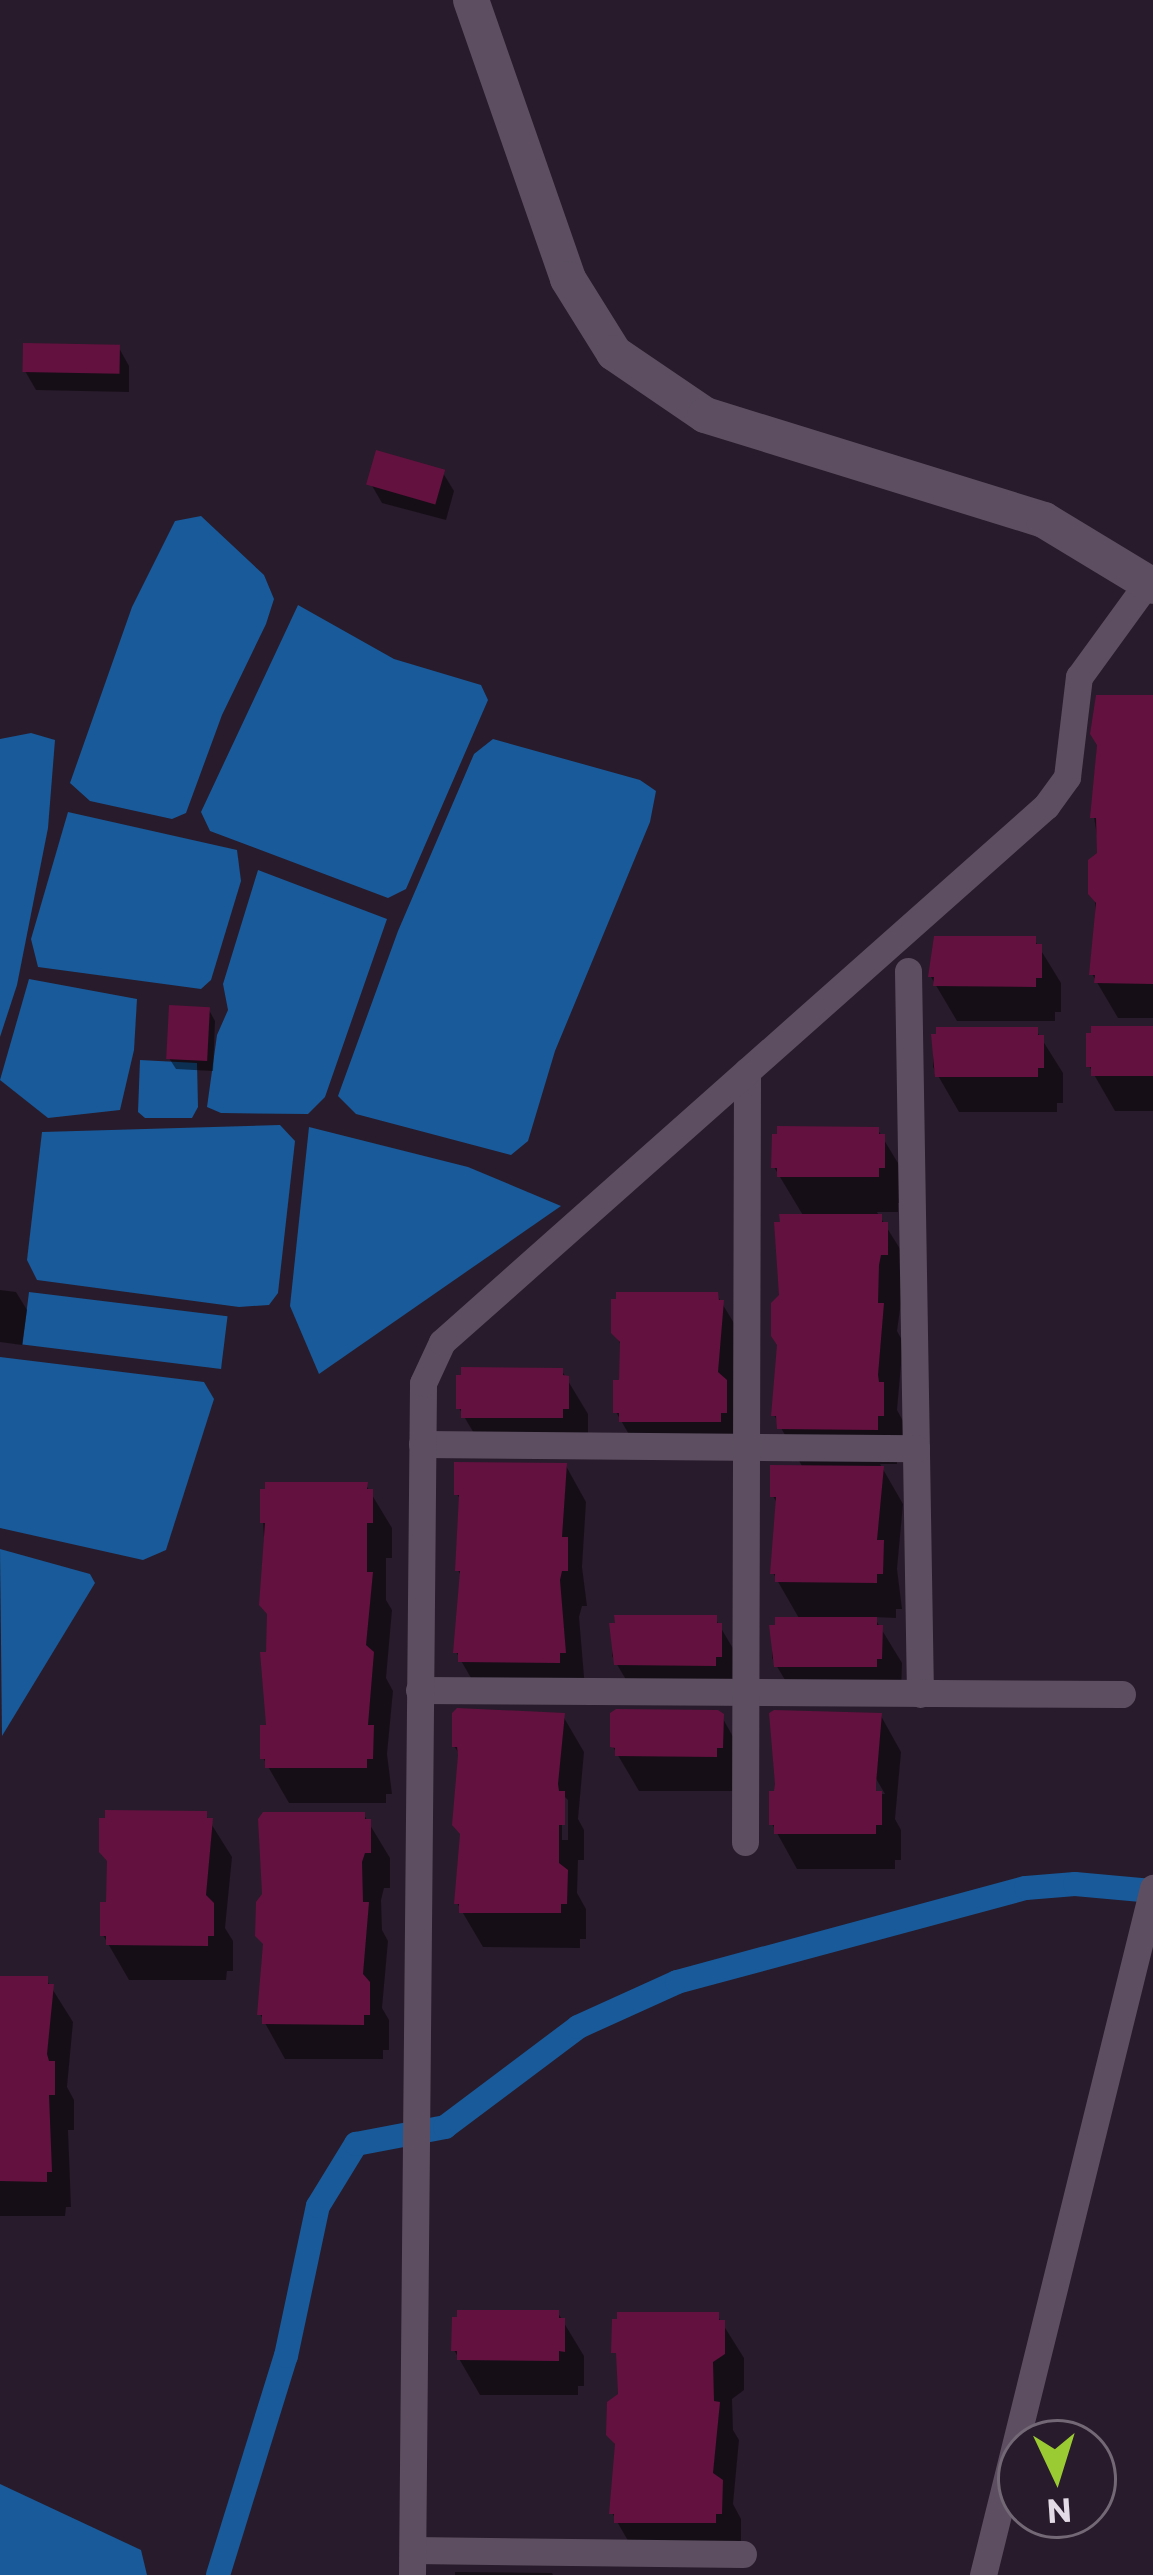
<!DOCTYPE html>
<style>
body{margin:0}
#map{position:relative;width:1153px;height:2575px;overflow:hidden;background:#281b2b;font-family:Commissioner,sans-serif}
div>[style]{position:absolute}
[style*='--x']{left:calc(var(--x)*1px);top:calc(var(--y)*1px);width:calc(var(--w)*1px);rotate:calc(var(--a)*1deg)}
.water>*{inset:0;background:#185a9a;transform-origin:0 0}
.shadow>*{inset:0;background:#0007}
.canal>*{height:24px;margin:-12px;padding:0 12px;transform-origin:12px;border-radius:12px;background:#185a9a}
.building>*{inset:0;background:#63113f;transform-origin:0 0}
.street>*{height:27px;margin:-13.5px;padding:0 13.5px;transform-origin:13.5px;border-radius:13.5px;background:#5d4f61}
.secondary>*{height:36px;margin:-18px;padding:0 18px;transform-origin:18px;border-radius:18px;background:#5d4f61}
span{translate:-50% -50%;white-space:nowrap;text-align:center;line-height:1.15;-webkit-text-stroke:9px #281b2b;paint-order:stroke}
.north{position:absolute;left:997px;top:2419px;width:120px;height:120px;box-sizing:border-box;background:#281b2b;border:3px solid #736875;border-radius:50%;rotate:176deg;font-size:33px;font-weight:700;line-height:48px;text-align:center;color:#e3dbe5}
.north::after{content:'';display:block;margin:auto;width:42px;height:54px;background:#9bcb33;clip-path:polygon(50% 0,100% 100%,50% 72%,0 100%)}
</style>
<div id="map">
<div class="water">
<i style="clip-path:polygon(201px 516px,264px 575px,274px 599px,266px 624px,222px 715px,186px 813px,172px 819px,90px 801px,70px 783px,132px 607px,175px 521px)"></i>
<i style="clip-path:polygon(298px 605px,394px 659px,481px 685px,488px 700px,406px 889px,388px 898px,210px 831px,201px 812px)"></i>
<i style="clip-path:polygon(31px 733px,55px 740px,48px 828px,17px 985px,0 1037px,0 739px)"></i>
<i style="clip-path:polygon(493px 739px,640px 780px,656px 791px,650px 822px,555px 1051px,528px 1141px,511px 1155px,356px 1114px,338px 1096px,398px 931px,474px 754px)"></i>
<i style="clip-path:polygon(68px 812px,237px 850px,241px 881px,211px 980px,201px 989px,38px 967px,31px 939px)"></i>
<i style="clip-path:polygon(258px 870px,387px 919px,325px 1097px,308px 1114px,221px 1113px,207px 1107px,217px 1035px,228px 1010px,223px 984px)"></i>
<i style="clip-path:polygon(29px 979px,137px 999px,134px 1050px,120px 1110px,48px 1118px,0 1080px)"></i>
<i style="clip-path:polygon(140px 1060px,197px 1063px,198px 1107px,192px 1118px,145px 1118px,138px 1112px)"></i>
<i style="clip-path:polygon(280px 1125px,295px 1141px,278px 1293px,269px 1305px,239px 1307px,37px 1280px,27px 1260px,42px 1132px)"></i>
<i style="clip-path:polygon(309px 1127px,468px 1167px,561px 1206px,319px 1374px,290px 1306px)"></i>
<i style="left:29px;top:1292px;width:200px;height:53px;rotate:7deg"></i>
<i style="clip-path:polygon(0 1357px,204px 1382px,214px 1399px,166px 1550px,143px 1560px,0 1528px)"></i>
<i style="clip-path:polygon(0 1549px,90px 1574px,95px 1583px,2px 1736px)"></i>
<i style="clip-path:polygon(0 2484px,141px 2550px,147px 2575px,0 2575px)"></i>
</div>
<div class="shadow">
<i style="clip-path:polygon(119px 348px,129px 366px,129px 392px,36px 390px,25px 371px)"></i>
<i style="clip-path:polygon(443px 473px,454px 491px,446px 520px,382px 503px,371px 484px)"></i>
<i style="clip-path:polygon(1099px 698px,1153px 698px,1153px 1018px,1118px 1018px,1092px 974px,1098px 944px,1092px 862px,1100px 854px,1094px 817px)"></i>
<i style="clip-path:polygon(1034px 939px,1061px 983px,1061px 1012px,1055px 1012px,1055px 1021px,957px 1021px,931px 977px)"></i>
<i style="clip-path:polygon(209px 1010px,215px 1021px,213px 1071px,176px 1069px,169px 1058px)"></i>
<i style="clip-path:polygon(1153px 1029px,1153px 1111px,1115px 1111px,1089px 1066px)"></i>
<i style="clip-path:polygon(1036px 1030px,1063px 1073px,1063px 1103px,1057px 1103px,1057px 1112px,959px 1112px,933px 1067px,934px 1037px)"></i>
<i style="clip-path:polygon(878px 1130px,904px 1173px,904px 1203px,898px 1203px,898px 1212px,877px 1212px,907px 1260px,897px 1331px,903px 1342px,897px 1410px,903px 1421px,903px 1451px,897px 1451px,897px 1464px,880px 1464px,903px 1504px,897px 1569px,902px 1609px,896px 1609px,896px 1618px,874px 1617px,902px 1663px,901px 1693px,798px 1702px,772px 1658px,772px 1628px,800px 1620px,773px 1573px,778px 1505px,773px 1496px,803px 1468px,774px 1415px,782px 1296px,804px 1217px,774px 1167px)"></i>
<i style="clip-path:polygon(0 1290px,16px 1292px,27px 1310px,22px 1345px,0 1342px)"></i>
<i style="clip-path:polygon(717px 1295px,743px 1338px,746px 1448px,642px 1457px,616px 1412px,622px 1347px,614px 1332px)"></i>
<i style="clip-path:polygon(562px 1371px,588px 1414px,588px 1444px,485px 1452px,459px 1408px)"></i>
<i style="clip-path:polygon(566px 1466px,586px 1502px,582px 1567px,587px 1606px,582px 1606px,579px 1617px,585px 1688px,482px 1697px,456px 1652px,462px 1578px,458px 1570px,462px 1502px,457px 1494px)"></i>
<i style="clip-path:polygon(366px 1485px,392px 1528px,392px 1558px,386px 1558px,386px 1600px,392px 1610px,386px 1678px,393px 1691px,387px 1754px,392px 1794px,386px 1794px,386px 1803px,289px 1803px,263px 1758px,269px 1728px,269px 1616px,263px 1522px)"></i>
<i style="clip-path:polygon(617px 1618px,715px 1618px,741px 1662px,741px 1691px,638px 1700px,612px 1656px)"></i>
<i style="clip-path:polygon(evenodd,563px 1716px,584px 1752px,578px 1819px,584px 1830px,584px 1860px,578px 1860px,577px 1893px,586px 1909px,586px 1939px,580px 1939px,580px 1948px,483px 1947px,457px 1903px,462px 1873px,460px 1755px,454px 1746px,563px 1716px,562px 1794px,568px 1800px,568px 1840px,562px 1840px,562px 1794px)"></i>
<i style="clip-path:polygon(evenodd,881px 1716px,901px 1752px,895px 1819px,901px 1830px,901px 1860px,895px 1860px,895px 1869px,797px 1869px,772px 1824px,881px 1716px,871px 1770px,885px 1794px,878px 1794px,866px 1773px,871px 1770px)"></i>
<i style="clip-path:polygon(722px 1717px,742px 1753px,736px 1791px,639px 1791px,613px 1747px)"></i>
<i style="clip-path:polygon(205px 1814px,232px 1857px,225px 1928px,233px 1941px,233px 1971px,227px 1971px,226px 1980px,129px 1980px,103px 1935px)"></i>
<i style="clip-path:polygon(364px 1815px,390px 1858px,390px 1888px,384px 1888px,381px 1900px,382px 1930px,388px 1941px,382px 2008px,389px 2020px,389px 2050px,383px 2050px,383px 2059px,285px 2059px,260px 2014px)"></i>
<i style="clip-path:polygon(0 1979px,46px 1979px,73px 2022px,67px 2087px,74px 2100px,74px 2130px,68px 2130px,71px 2207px,66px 2207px,65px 2216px,0 2216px)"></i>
<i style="clip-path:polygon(558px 2313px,584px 2356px,584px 2386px,578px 2386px,578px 2395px,480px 2395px,454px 2350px)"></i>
<i style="clip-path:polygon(717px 2315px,744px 2358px,744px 2390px,732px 2399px,733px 2430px,739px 2440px,733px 2504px,741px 2519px,741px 2549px,638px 2558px,612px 2513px,618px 2449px,609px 2434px)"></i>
<i style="clip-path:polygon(455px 2572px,552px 2573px,553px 2575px,455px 2575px)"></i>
</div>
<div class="canal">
<i style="--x:218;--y:2575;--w:229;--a:-72.8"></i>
<i style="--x:286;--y:2356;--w:153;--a:-78"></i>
<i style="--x:318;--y:2206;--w:73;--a:-58.5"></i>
<i style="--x:356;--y:2144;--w:91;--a:-10.8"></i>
<i style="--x:445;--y:2127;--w:166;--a:-36.9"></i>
<i style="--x:578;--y:2027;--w:109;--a:-24.4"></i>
<i style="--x:677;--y:1982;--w:361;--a:-15.1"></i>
<i style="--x:1026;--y:1888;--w:49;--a:-4.7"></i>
<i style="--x:1075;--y:1884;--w:78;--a:5.1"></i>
</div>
<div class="building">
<i style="left:23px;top:343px;width:97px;height:29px;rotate:1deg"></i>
<i style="left:376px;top:450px;width:72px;height:36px;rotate:16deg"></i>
<i style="clip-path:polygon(1096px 695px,1153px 695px,1153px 984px,1094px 983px,1095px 975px,1089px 975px,1096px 903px,1088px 894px,1088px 860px,1097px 853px,1096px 818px,1090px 818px,1097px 745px,1090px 734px)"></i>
<i style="clip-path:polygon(934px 936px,1036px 936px,1036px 944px,1042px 944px,1042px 978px,1036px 978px,1036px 987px,933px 986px,934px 977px,928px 977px)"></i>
<i style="left:169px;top:1005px;width:41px;height:54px;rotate:3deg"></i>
<i style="clip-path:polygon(1091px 1026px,1153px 1026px,1153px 1076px,1091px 1076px,1091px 1067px,1086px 1067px,1086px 1033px,1091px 1033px)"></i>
<i style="clip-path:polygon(936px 1027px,1038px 1027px,1038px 1035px,1044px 1035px,1044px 1068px,1038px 1068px,1038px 1077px,935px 1077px,931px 1034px,936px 1034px)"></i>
<i style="clip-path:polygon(777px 1126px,879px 1127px,879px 1134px,885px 1134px,885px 1168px,879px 1168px,879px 1177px,777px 1177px,777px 1168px,771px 1168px,772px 1134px,777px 1134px)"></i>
<i style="clip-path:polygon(779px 1214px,882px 1214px,882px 1222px,888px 1222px,888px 1255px,881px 1255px,879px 1265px,878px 1303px,884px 1303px,878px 1375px,879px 1382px,884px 1382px,884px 1416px,878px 1416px,878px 1430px,777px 1429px,776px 1416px,771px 1416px,777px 1345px,771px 1336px,771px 1303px,779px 1295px,774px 1222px,780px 1222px)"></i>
<i style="clip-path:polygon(616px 1292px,718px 1292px,719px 1300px,724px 1300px,718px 1372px,727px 1380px,727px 1413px,721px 1413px,721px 1422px,619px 1422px,619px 1413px,613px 1413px,613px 1380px,619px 1380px,620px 1342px,611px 1333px,611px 1299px,616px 1299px)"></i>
<i style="clip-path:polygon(461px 1367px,563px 1368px,563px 1375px,569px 1376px,569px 1409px,563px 1409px,563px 1418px,461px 1418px,461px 1409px,456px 1409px,456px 1375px,461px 1375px)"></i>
<i style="clip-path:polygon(454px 1462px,567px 1463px,562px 1537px,568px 1537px,568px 1571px,562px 1571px,560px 1580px,566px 1653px,560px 1653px,560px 1663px,458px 1662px,458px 1653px,453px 1653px,460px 1571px,455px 1571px,459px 1495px,454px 1495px)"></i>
<i style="clip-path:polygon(770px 1465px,884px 1466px,877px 1540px,884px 1540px,883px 1574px,877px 1574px,877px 1583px,775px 1582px,775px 1574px,770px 1574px,776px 1497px,770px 1497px)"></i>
<i style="clip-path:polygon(265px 1482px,368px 1482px,367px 1489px,373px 1489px,373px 1523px,367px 1523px,367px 1572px,373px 1572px,366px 1645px,374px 1652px,368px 1725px,374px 1725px,373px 1759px,367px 1759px,367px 1768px,265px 1768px,265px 1759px,260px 1759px,260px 1725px,266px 1725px,260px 1652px,266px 1652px,267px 1614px,259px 1605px,265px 1523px,260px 1523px,260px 1489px,265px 1489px)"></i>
<i style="clip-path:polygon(614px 1615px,717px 1615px,717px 1623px,722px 1623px,722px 1657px,716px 1657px,716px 1666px,614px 1665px,609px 1623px,615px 1623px)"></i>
<i style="clip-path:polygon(775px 1617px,877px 1617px,877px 1625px,883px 1625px,882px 1659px,877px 1659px,877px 1667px,774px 1667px,769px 1625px,775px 1625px)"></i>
<i style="clip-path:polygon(457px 1708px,565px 1713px,558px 1784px,559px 1791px,565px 1791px,565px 1825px,559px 1825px,559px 1863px,568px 1870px,567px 1904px,561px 1904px,561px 1913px,459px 1913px,459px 1904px,454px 1904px,460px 1834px,452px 1825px,458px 1755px,457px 1747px,452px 1747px,452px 1713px)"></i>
<i style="clip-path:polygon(616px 1709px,718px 1710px,724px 1714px,723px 1748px,717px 1748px,717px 1757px,615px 1756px,615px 1748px,610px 1747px,610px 1713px)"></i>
<i style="clip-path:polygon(774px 1710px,882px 1713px,876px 1784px,876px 1791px,882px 1791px,882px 1825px,876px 1825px,876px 1834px,774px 1834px,774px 1825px,769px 1825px,769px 1791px,774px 1791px,775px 1784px,769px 1713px)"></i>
<i style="clip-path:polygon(105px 1810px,207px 1811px,207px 1818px,213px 1818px,206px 1895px,214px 1903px,214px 1936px,208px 1936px,208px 1946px,106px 1945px,106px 1936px,100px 1936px,100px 1902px,106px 1902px,107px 1861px,99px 1852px,99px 1818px,105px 1818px)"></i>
<i style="clip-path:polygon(263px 1812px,365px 1812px,365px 1819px,371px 1819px,371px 1853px,365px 1853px,362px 1862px,363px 1902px,369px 1902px,363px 1974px,370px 1982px,370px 2015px,364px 2015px,364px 2025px,262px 2024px,262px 2015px,257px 2015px,263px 1944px,255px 1936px,256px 1902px,262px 1894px,258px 1819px)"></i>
<i style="clip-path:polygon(0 1976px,48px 1976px,48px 1984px,54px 1984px,47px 2054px,49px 2061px,55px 2061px,55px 2095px,49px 2095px,52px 2172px,47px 2172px,47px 2182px,0 2181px)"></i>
<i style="clip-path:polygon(457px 2310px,559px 2310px,559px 2318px,565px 2318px,565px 2352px,559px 2351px,559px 2361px,457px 2360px,457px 2351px,451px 2351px,452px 2317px,457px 2317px)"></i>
<i style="clip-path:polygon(617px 2312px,719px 2312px,719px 2320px,725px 2320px,725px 2354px,713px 2362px,714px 2401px,720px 2402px,713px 2473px,723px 2480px,722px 2514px,716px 2514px,716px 2523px,614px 2523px,614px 2514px,609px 2514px,615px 2444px,606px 2435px,607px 2402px,618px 2394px,616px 2353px,611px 2353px,612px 2319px,617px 2319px)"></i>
</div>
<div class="street">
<i style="--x:908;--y:971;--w:723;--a:89.05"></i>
<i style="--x:422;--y:1444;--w:494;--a:0.5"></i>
<i style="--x:419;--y:1690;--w:703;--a:0.33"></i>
<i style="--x:745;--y:1842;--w:771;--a:-89.85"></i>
<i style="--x:413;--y:2550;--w:330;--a:0.7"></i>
<i style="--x:412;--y:2575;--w:1192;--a:-89.47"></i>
<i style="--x:423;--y:1383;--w:45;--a:-65.1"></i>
<i style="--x:442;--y:1342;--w:808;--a:-41.59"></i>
<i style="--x:1046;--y:806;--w:36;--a:-54"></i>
<i style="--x:1067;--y:777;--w:101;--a:-83.2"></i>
<i style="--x:1079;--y:677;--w:117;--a:-54"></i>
<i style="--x:983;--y:2575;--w:708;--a:-76.1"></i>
</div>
<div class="secondary">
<i style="--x:471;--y:0;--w:295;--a:70.8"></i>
<i style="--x:568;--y:279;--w:87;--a:58.1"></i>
<i style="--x:614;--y:353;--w:110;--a:34.3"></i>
<i style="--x:705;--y:415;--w:355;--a:17.2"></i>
<i style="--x:1044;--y:520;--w:127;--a:31.2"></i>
</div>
<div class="north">N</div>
</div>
